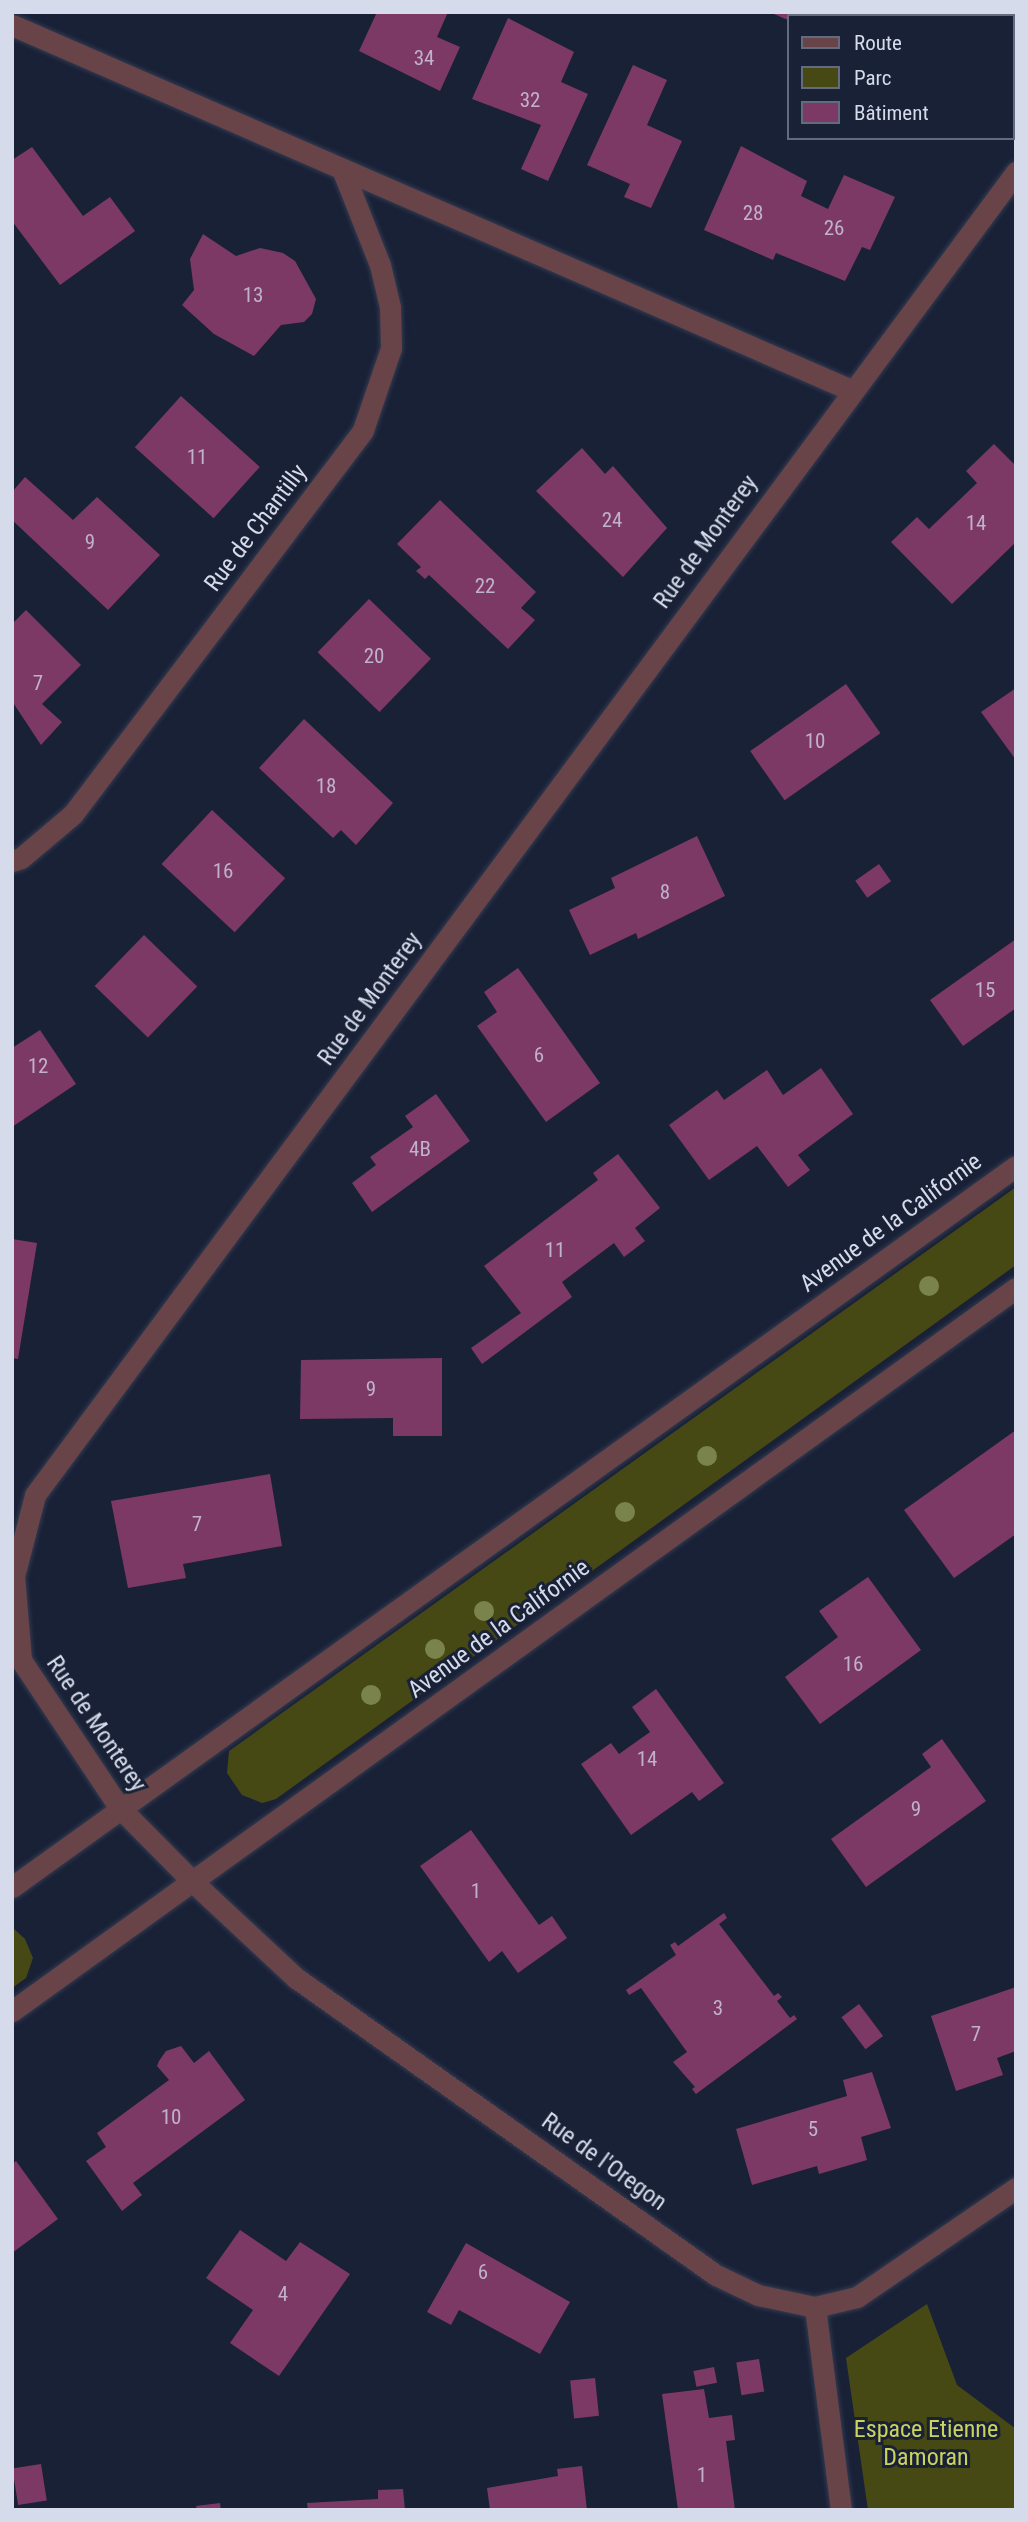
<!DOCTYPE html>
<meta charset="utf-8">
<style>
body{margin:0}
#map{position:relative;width:1028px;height:2522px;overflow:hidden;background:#192137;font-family:"Roboto Condensed",sans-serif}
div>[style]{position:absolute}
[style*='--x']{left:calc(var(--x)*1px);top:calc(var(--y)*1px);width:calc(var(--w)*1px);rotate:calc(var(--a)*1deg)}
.green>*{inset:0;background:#474915}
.building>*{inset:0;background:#7d3966;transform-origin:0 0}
.roads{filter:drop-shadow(0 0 2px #333b50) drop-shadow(0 0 2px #333b50)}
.minor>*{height:21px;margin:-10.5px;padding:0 10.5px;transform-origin:10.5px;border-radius:10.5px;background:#684449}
.trees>*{width:20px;height:20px;margin:-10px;border-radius:50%;background:#7b834c}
span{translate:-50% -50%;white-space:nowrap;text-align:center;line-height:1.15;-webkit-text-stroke:6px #192137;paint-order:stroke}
.number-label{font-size:21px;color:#bfb2c9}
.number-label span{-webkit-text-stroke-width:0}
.street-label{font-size:24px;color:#d5dbea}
.park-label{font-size:24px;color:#ccd35d}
.frame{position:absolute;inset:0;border:14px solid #d5dbea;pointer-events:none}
.legend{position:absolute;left:787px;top:14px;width:228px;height:126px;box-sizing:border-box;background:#192137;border:2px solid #646b7f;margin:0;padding:9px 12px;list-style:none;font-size:21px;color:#d5dbea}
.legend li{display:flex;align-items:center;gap:14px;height:35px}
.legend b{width:35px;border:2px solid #646b7f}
</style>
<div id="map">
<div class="green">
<i style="clip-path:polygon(1016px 1187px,1016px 1265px,276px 1799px,262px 1803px,242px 1795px,227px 1773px,229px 1751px)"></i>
<i style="clip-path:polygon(12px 1927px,25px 1939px,33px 1958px,26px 1978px,12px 1988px)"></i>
<i style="clip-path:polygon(927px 2304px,957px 2385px,1016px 2429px,1016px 2510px,868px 2510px,846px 2358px)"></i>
</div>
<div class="building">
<i style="clip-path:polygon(377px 12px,448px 12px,437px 37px,460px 47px,440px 91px,359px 51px)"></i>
<i style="clip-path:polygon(769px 12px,879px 12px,788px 16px,788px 20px)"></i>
<i style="clip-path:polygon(508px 18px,574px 52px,561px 82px,588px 94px,548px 181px,521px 169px,541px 125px,472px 99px)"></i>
<i style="clip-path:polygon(633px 65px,667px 80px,647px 125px,682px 141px,651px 208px,624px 197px,630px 184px,587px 165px)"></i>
<i style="clip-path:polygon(741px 146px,807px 181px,801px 196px,828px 209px,844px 175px,895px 197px,870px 250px,862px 247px,845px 281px,776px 253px,773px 260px,704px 230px)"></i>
<i style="clip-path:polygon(32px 147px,83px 216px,110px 197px,135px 231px,60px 285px,12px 221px,12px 160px)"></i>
<i style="clip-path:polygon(203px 234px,236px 256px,260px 248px,283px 253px,295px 261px,316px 299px,312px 314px,304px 322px,281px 325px,254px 356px,214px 334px,182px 305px,194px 290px,190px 259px)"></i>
<i style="left:181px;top:396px;width:106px;height:69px;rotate:42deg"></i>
<i style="clip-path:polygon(994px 444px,1016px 466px,1016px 542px,952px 604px,891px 542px,917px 517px,929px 529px,977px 483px,966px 471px)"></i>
<i style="clip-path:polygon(582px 448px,605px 474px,613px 466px,667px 528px,623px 577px,536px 491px)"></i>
<i style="clip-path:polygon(25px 477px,73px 520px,97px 497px,160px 555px,108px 610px,12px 520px,12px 492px)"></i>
<i style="clip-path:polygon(440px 500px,536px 592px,521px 608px,535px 620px,508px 649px,429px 575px,425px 579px,416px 571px,421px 567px,397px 544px)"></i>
<i style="left:369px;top:599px;width:86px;height:74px;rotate:44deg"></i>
<i style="clip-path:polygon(26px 610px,81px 665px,42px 704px,62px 722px,41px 745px,12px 701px,12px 624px)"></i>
<i style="left:846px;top:684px;width:60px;height:117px;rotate:55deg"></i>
<i style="clip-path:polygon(1016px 688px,1016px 760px,981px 712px)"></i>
<i style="clip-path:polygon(304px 719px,393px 803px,356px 845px,341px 830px,333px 838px,259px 768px)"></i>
<i style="left:212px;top:810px;width:100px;height:74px;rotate:43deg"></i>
<i style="clip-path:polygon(697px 836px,725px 896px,638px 939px,636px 933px,590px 955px,569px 910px,615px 888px,611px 878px)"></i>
<i style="left:879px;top:864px;width:21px;height:29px;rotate:55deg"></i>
<i style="left:144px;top:935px;width:74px;height:71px;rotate:44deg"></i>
<i style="clip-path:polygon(1016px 939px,1016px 1008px,963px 1046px,930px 1000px)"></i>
<i style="clip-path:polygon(518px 968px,600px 1083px,546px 1122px,477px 1026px,497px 1012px,484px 992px)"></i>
<i style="clip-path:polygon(40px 1030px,76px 1084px,12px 1127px,12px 1048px)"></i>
<i style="clip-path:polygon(821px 1068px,853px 1114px,798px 1155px,810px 1170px,788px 1187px,757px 1146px,709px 1180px,669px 1125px,717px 1090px,724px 1100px,767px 1070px,783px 1095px)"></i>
<i style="clip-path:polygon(436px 1094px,470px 1141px,372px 1212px,352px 1183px,376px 1165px,370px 1157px,413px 1127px,405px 1116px)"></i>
<i style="clip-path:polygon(618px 1154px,660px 1208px,635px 1228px,645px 1241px,624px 1257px,614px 1243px,562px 1282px,572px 1297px,482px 1364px,471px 1348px,521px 1313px,484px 1266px,598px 1180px,593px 1173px)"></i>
<i style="clip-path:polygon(12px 1239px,37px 1243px,18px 1359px,12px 1358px)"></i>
<i style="clip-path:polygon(442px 1358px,442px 1436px,393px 1436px,393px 1418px,300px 1419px,301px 1360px)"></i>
<i style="clip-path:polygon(1016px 1430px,1016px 1534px,954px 1578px,904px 1510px)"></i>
<i style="clip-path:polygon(270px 1474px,282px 1546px,183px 1564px,186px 1578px,128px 1588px,111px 1501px)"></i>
<i style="clip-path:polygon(868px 1577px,921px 1650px,820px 1724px,785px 1677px,838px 1637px,819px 1611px)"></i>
<i style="clip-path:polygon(656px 1689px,724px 1783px,699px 1801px,692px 1792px,631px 1835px,581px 1764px,611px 1743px,619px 1754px,650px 1732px,632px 1707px)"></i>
<i style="clip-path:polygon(942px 1739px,986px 1801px,866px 1887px,831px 1839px,931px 1767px,922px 1754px)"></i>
<i style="clip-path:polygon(471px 1830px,539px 1925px,552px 1916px,567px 1938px,518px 1973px,502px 1951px,489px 1962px,420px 1866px)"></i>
<i style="clip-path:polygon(724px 1913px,727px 1918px,719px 1924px,774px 1996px,778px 1993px,782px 1997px,777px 2001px,790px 2018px,794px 2015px,797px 2019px,696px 2094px,692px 2089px,695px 2087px,673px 2062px,687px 2052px,641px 1988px,629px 1995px,626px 1990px,676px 1955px,670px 1945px,675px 1942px,678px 1946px)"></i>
<i style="clip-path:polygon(1016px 1987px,1016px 2051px,997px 2058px,1003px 2075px,956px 2091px,931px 2016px)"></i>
<i style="left:859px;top:2004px;width:40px;height:22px;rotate:53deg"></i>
<i style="clip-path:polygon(181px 2046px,194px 2063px,209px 2051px,245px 2100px,133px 2183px,142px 2195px,122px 2211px,86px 2161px,106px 2147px,97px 2133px,169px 2080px,157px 2066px,159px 2061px,166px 2051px)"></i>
<i style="clip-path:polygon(872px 2072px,891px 2128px,861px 2137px,867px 2160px,819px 2174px,817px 2166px,752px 2185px,736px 2129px,847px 2096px,843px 2080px)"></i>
<i style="clip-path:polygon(16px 2161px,58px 2219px,12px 2253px,12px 2164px)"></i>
<i style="clip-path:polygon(240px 2230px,286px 2261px,300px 2242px,350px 2274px,279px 2376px,230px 2343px,253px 2310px,206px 2278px)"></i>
<i style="clip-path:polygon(466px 2243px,570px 2302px,540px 2354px,459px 2310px,451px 2325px,427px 2312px)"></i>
<i style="left:759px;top:2359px;width:33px;height:23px;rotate:81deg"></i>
<i style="left:714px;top:2367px;width:16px;height:21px;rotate:79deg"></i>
<i style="left:595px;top:2378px;width:38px;height:25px;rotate:84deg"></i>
<i style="clip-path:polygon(704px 2389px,709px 2418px,732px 2415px,735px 2440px,726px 2441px,735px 2510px,678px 2510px,662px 2394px)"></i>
<i style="left:41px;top:2464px;width:37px;height:29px;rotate:81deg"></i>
<i style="clip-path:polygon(582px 2466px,587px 2510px,490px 2510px,487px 2488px,558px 2476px,557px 2469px)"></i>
<i style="clip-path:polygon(403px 2489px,405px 2510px,308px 2510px,307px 2503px,378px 2499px,378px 2490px)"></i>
<i style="clip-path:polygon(220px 2503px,221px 2510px,197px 2510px,196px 2506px)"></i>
</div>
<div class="roads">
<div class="minor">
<i style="--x:12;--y:25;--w:915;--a:23.51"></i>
<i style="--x:1016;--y:172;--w:1647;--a:126.56"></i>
<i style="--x:35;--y:1495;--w:84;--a:104.5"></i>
<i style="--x:14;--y:1576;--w:84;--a:85.2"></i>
<i style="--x:21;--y:1660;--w:177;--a:56.3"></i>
<i style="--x:119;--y:1807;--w:105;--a:45.4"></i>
<i style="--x:193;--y:1882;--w:141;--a:43"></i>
<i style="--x:296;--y:1978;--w:514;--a:35.27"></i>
<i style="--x:716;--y:2275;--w:47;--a:25.5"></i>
<i style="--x:758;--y:2295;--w:58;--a:11.9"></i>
<i style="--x:815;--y:2307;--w:43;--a:-13.4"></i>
<i style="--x:857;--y:2297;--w:193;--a:-34.4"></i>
<i style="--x:12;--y:861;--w:9;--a:-18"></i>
<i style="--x:21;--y:858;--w:68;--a:-40.2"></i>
<i style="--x:73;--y:814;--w:481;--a:-52.9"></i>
<i style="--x:363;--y:430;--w:87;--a:-71.1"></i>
<i style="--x:391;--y:348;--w:41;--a:-91.4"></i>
<i style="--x:390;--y:307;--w:43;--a:-103.4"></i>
<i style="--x:380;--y:265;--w:103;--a:-111.6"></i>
<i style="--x:12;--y:1887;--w:1236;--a:-35.68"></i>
<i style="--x:12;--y:2011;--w:1237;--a:-35.76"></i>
<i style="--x:815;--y:2307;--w:205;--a:82.7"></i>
</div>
</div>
<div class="trees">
<i style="left:929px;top:1286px"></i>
<i style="left:707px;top:1456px"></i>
<i style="left:625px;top:1512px"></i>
<i style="left:484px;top:1611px"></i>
<i style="left:435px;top:1649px"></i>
<i style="left:371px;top:1695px"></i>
</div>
<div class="number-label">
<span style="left:424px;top:58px">34</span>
<span style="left:530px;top:100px">32</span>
<span style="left:753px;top:213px">28</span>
<span style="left:834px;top:228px">26</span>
<span style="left:253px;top:295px">13</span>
<span style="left:197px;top:457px">11</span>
<span style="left:612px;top:520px">24</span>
<span style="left:976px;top:523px">14</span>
<span style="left:90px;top:542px">9</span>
<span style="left:485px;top:586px">22</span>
<span style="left:374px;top:656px">20</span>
<span style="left:38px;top:683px">7</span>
<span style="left:815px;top:741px">10</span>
<span style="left:326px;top:786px">18</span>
<span style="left:223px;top:871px">16</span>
<span style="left:665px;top:892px">8</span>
<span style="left:985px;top:990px">15</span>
<span style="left:539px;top:1055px">6</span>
<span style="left:38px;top:1066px">12</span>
<span style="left:420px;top:1149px">4B</span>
<span style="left:555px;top:1250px">11</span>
<span style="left:371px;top:1389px">9</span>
<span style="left:197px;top:1524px">7</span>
<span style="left:853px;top:1664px">16</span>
<span style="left:647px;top:1759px">14</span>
<span style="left:916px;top:1809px">9</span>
<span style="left:476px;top:1891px">1</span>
<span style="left:718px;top:2008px">3</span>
<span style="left:976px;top:2034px">7</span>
<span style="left:171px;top:2117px">10</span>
<span style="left:813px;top:2129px">5</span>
<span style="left:483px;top:2272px">6</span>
<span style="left:283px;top:2294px">4</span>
<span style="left:702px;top:2475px">1</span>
</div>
<div class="street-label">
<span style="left:256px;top:528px;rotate:-53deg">Rue de Chantilly</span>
<span style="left:706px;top:542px;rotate:-54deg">Rue de Monterey</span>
<span style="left:370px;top:999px;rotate:-54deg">Rue de Monterey</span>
<span style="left:891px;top:1223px;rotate:-36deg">Avenue de la Californie</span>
<span style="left:499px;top:1629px;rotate:-36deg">Avenue de la Californie</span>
<span style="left:96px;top:1724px;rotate:56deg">Rue de Monterey</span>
<span style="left:604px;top:2162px;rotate:36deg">Rue de l'Oregon</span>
</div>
<div class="park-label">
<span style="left:926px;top:2444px">Espace Etienne<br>Damoran</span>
</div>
<div class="frame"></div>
<ul class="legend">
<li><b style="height:9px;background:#684449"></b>Route</li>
<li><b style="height:19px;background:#474915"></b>Parc</li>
<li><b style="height:19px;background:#7d3966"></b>Bâtiment</li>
</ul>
</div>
